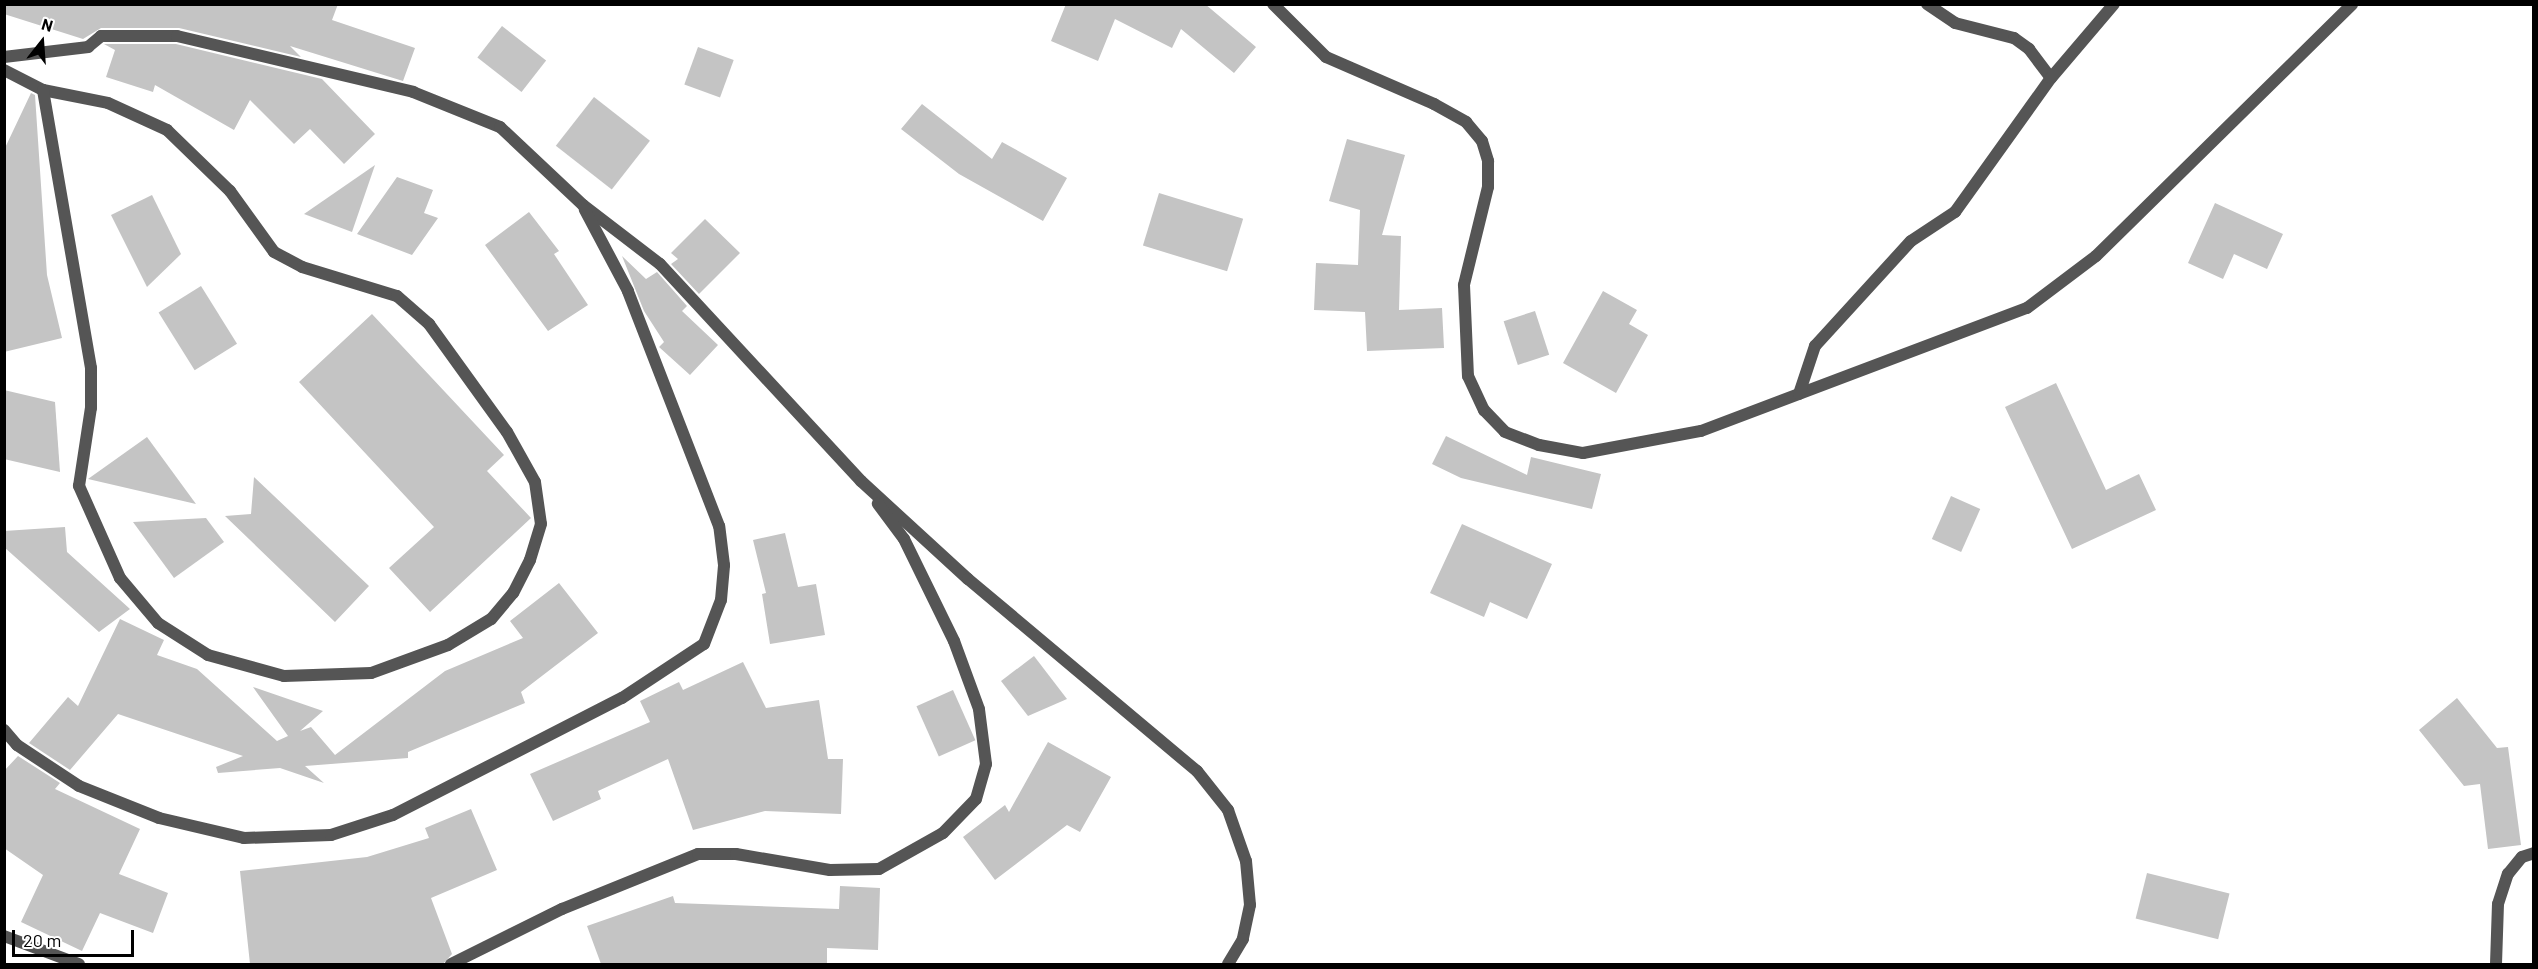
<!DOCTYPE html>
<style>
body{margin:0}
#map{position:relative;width:2538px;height:969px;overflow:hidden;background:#fff;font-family:Barlow,sans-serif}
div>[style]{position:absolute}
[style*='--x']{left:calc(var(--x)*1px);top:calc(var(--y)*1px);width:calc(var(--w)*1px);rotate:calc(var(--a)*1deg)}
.building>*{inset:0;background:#c4c4c4;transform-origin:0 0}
.minor>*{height:12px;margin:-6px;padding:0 6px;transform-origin:6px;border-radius:6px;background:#555}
span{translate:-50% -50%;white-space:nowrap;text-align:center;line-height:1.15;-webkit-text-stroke:4.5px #fff;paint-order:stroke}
.frame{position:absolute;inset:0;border:6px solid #000;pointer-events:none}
.north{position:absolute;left:12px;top:12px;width:60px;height:60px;-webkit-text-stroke:4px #fff;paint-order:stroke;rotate:17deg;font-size:16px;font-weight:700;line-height:24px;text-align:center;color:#000}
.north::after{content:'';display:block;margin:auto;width:21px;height:27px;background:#000;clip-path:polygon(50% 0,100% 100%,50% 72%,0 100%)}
.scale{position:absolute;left:12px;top:930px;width:122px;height:27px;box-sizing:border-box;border:3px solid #000;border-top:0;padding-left:8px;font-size:18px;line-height:21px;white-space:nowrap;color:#000;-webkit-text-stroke:4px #fff;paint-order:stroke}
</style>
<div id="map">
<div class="building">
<i style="clip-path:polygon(4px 4px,338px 4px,332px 20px,415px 48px,403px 81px,290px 46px,301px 57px,179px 28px,101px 28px,83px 39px,4px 14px)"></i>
<i style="clip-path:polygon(1066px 4px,1205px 4px,1256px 47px,1234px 73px,1181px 29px,1172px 48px,1115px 19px,1098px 61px,1051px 41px)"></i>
<i style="left:502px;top:26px;width:56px;height:40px;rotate:38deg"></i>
<i style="clip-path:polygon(176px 44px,322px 79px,375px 134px,344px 164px,310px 129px,294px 144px,250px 100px,234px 130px,155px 85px,153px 92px,106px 77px,115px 50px,104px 44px)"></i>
<i style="left:698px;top:47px;width:38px;height:40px;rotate:20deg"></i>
<i style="clip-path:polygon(31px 93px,35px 95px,47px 275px,62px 338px,4px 352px,4px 150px)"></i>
<i style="left:594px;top:97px;width:71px;height:62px;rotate:38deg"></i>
<i style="clip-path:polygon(922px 104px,992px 159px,1002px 142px,1067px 178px,1043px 221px,959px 174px,901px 129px)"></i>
<i style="clip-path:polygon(1347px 139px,1405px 155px,1382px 235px,1401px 236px,1399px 310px,1442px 308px,1444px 348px,1367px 351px,1365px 312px,1314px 310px,1316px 263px,1358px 265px,1360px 210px,1329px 201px)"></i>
<i style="clip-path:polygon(375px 165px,352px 232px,304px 214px)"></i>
<i style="clip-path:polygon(397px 177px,433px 190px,424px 213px,438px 218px,412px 255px,357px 234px)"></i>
<i style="left:1159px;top:193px;width:88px;height:55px;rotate:17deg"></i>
<i style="clip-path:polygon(152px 195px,181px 254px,147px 287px,111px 215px)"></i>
<i style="clip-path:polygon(2215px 203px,2283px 234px,2267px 269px,2234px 254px,2223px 279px,2188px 263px)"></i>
<i style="clip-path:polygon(529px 212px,559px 251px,554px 254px,588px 305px,548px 331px,485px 245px)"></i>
<i style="clip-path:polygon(705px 219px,740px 253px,699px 294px,671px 264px,678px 259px,671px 253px)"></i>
<i style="clip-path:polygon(622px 256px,646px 279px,657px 272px,687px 306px,682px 311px,718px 345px,690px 375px,659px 347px,664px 342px,644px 311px)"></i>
<i style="left:201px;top:286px;width:68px;height:50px;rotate:58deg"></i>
<i style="clip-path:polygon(1603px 291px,1637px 310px,1629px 324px,1648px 335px,1616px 393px,1563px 363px)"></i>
<i style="left:1535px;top:311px;width:46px;height:33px;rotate:72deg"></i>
<i style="clip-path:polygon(372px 314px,504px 455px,487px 471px,531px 518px,430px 612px,389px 568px,434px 527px,299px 382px)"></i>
<i style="clip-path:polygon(2056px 383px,2106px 490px,2139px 474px,2156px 510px,2072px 549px,2005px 407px)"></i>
<i style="clip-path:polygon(4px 390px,55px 402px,60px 472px,4px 459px)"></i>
<i style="clip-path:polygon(1446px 436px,1527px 475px,1531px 457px,1601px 474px,1592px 509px,1461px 478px,1432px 464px)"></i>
<i style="clip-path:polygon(147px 437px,196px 504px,88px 479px)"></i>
<i style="clip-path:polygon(254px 477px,369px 586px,335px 622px,225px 516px,251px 514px)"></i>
<i style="left:1951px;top:496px;width:32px;height:47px;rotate:24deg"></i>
<i style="clip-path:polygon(206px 518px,224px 542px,174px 578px,133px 522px)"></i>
<i style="clip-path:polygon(1462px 524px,1552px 564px,1527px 619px,1490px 602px,1484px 617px,1430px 593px)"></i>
<i style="clip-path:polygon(65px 527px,67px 552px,130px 609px,99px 632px,4px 547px,4px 531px)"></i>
<i style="clip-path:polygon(785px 533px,798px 587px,816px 584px,825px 635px,770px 644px,762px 594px,766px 593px,753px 540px)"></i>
<i style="clip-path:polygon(559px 583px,598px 633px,521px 692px,525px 703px,408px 752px,408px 758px,305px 766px,324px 783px,280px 768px,218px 773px,216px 767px,243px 756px,118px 714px,70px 770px,29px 743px,68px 697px,78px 706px,120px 619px,164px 640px,157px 655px,197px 669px,277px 741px,288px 736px,253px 687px,323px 711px,300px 731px,311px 727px,335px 755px,445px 671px,523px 638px,510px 621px)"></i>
<i style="clip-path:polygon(1034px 656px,1067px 699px,1028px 716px,1001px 681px)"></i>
<i style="clip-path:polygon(743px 662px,766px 708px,819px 700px,828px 759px,843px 759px,841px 814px,765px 811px,693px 830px,668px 759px,598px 791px,601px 799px,553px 821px,530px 774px,650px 722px,640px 701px,679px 682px,683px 690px)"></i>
<i style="left:953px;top:690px;width:55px;height:40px;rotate:66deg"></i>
<i style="clip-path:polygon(2457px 698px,2497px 748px,2508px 747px,2521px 845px,2488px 849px,2480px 784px,2464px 786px,2419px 730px)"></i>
<i style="clip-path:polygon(1048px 742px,1111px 777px,1080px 832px,1067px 825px,995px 880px,963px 837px,1005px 805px,1009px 812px)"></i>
<i style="clip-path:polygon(18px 756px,60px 783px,55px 789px,140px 829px,119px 874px,168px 893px,153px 933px,100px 913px,82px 951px,21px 922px,43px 875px,4px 848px,4px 771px)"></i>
<i style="clip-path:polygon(471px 809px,497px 870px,431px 898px,452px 954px,443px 964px,250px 964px,240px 871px,367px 857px,429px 838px,425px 828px)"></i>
<i style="left:2147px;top:873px;width:85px;height:47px;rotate:14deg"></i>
<i style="clip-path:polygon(840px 886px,880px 888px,878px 950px,827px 948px,827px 964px,601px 964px,587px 926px,673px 896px,675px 903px,839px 909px)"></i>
</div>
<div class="minor">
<i style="--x:1273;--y:4;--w:75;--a:45"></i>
<i style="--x:1326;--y:57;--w:118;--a:23.5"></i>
<i style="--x:1434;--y:104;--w:37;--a:29"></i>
<i style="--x:1466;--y:122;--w:25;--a:50"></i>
<i style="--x:1482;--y:141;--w:21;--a:73"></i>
<i style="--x:1488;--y:161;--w:26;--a:90"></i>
<i style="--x:1488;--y:187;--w:101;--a:103.8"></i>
<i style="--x:1464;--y:285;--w:91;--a:87.5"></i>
<i style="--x:1468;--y:376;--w:38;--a:65"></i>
<i style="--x:1484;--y:410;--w:30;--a:46"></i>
<i style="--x:1505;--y:432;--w:36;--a:21"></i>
<i style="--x:1539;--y:445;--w:45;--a:10.3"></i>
<i style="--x:1583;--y:453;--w:120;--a:-10.6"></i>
<i style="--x:1701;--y:431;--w:348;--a:-20.7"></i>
<i style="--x:2027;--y:308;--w:86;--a:-37"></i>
<i style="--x:2096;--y:256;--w:359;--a:-44.5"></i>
<i style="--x:1927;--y:4;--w:34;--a:34"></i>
<i style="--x:1955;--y:23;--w:61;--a:14.3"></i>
<i style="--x:2014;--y:38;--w:19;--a:36"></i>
<i style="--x:2029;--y:49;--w:36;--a:53"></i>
<i style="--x:4;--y:57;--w:85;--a:-6.8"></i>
<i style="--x:88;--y:47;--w:17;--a:-40"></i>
<i style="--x:101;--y:36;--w:76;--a:0"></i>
<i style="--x:177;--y:36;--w:243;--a:13.3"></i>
<i style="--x:413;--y:92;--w:94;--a:21.9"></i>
<i style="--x:500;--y:127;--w:114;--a:43.2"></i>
<i style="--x:583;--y:205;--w:97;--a:37.5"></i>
<i style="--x:660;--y:264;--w:296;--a:47.2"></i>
<i style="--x:861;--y:481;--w:145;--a:42.5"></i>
<i style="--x:968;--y:579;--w:299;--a:40"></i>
<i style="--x:1197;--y:771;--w:50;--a:51.5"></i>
<i style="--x:1228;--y:810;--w:54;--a:70.6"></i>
<i style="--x:1246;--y:861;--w:44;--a:84.8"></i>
<i style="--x:1250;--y:905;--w:35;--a:102"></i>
<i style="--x:1243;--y:939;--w:29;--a:121"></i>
<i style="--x:4;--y:70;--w:44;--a:27.1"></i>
<i style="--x:43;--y:90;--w:66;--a:11.3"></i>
<i style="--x:108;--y:103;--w:65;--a:24.6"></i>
<i style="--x:167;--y:130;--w:88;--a:44.1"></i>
<i style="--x:230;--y:191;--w:75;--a:54.2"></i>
<i style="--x:274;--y:252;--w:32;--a:28"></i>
<i style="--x:302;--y:267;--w:99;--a:17"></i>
<i style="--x:397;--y:296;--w:43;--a:41.2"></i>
<i style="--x:429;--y:324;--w:133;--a:54.2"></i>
<i style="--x:507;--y:432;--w:57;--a:60.8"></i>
<i style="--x:535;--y:482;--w:42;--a:81.9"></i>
<i style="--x:541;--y:524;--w:38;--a:107"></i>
<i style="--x:530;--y:560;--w:37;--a:117"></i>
<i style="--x:513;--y:593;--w:34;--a:130"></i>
<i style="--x:491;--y:619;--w:50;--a:148.8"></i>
<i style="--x:448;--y:645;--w:82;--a:160"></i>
<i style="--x:371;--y:673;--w:87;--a:178"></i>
<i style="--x:284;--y:676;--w:79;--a:-164.6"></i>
<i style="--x:208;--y:655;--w:59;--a:-147.4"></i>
<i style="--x:158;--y:623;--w:59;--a:-130.2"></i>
<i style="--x:120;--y:578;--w:101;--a:-114"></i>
<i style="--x:79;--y:486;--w:79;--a:-81.3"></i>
<i style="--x:91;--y:408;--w:40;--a:-90"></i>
<i style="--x:91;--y:368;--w:282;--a:-99.8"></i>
<i style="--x:1799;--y:394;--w:51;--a:-71.6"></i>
<i style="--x:1815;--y:346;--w:142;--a:-47.6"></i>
<i style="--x:1911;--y:241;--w:53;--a:-33.4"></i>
<i style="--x:1955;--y:212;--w:165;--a:-54.4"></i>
<i style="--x:2051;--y:78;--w:97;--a:-49.6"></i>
<i style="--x:4;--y:730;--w:20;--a:49"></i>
<i style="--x:17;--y:745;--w:74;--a:33.5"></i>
<i style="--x:79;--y:786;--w:86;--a:21.8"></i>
<i style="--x:159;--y:818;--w:87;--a:13.2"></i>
<i style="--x:244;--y:838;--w:87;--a:-2"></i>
<i style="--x:331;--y:835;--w:65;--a:-17.9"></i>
<i style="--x:393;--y:815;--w:257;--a:-27.1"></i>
<i style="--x:622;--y:698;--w:98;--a:-33.4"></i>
<i style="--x:704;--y:644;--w:47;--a:-68.9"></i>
<i style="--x:721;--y:600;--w:35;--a:-85"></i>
<i style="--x:724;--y:565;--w:39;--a:-97"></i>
<i style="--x:719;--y:526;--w:252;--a:-111.2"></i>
<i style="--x:628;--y:291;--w:92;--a:-118"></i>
<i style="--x:4;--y:936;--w:80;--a:20.5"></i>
<i style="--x:451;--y:964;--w:124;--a:-26.4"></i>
<i style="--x:562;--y:909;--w:147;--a:-22"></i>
<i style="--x:698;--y:854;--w:38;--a:0"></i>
<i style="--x:736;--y:854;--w:95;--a:9.7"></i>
<i style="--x:830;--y:870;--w:49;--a:-1.2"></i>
<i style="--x:879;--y:869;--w:73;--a:-29.4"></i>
<i style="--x:943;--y:833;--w:47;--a:-45.9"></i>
<i style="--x:976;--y:799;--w:36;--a:-74"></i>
<i style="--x:986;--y:764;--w:55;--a:-97.3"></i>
<i style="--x:979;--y:709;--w:72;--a:-110.2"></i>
<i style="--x:954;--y:641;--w:114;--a:-116.1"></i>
<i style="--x:904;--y:539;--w:44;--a:-126.6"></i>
<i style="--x:2496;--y:964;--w:60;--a:-88.1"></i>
<i style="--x:2498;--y:904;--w:32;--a:-72"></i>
<i style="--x:2508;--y:874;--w:22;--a:-51"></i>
<i style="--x:2522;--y:857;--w:13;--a:-18"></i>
</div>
<div class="frame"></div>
<div class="north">N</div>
<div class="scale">20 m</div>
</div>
